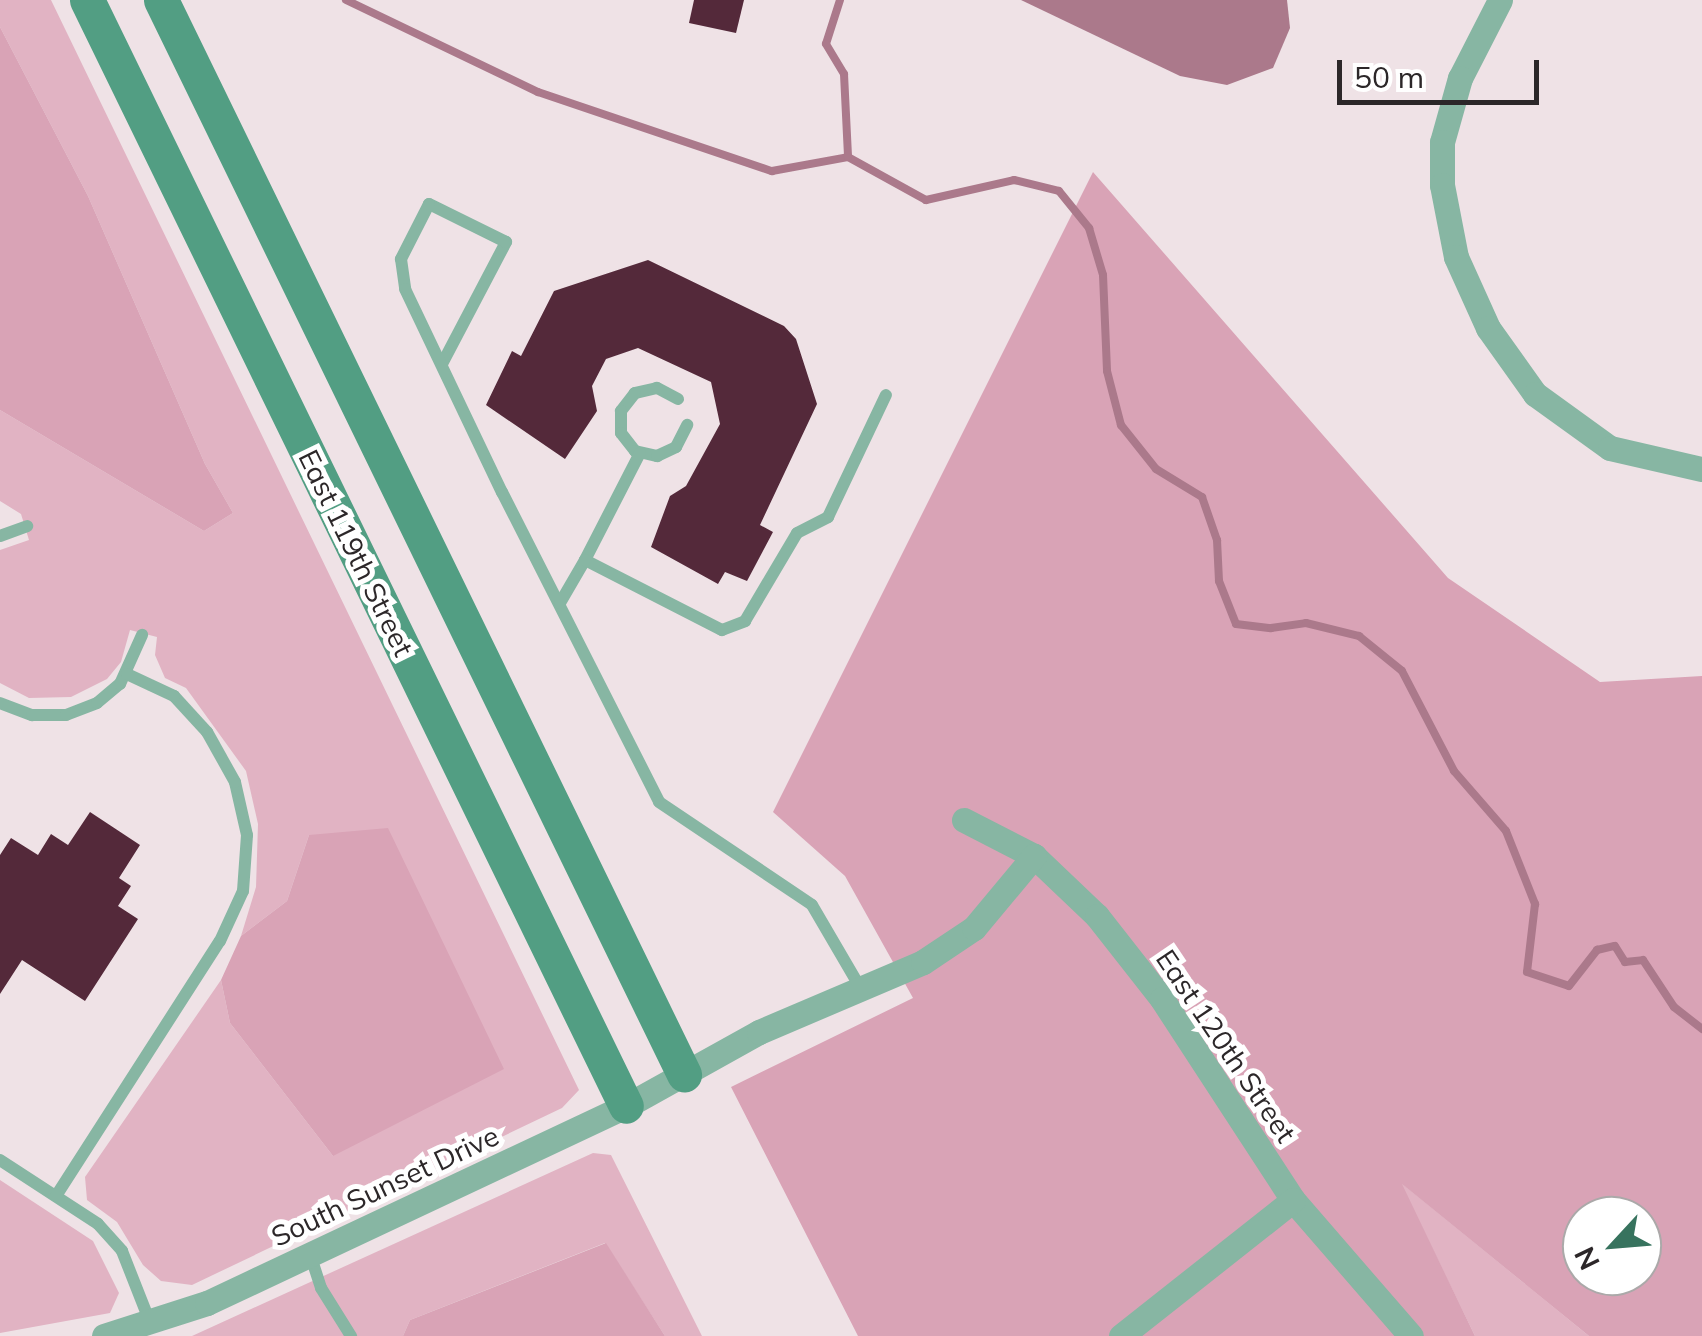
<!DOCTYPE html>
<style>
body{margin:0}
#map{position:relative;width:1702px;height:1336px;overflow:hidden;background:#efe2e6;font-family:Mulish,sans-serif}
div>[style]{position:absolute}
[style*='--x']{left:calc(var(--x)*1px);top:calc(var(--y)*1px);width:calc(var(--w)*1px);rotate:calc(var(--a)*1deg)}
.green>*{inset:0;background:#e1b3c3}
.forest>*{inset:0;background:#d9a3b6}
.water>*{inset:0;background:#ab798b}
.stream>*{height:8px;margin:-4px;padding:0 4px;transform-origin:4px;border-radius:4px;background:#ab798b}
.building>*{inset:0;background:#54293a}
.service>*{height:12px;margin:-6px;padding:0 6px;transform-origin:6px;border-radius:6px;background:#87b6a3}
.minor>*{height:25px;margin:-12.5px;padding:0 12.5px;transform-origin:12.5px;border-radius:12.5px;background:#87b6a3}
.secondary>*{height:35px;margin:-17.5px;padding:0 17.5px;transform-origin:17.5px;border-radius:17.5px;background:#529e83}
span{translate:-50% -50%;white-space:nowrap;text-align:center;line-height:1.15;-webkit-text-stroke:10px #fff;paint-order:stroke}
.street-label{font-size:28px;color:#2c2729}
.north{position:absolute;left:1562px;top:1196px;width:100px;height:100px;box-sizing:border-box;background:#fff;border:2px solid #aba9a9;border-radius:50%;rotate:244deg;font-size:28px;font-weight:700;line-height:40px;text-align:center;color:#2c2729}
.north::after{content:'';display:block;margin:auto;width:35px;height:45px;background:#37735e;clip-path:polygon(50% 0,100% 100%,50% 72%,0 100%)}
.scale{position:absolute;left:1337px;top:60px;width:202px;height:45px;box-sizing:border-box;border:5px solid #2c2729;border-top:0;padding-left:12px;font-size:30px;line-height:35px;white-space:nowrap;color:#2c2729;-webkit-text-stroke:8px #fff;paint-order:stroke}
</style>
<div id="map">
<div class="green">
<i style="clip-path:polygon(0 0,51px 0,579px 1090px,562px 1108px,192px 1285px,161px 1281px,143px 1265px,117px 1222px,87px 1200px,85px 1177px,221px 980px,230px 1023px,333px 1156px,309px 835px,287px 901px,241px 936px,256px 887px,258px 824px,246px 771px,186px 688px,165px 678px,155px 655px,157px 637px,130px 630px,121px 662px,107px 679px,71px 697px,29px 698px,0 683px,0 550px,29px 540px,21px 514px,0 501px,0 410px,204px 531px,233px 513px,205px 464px,88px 196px,0 27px)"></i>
<i style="clip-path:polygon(593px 1153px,611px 1155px,702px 1336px,665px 1336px,605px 1243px,410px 1320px,403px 1336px,192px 1336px)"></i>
<i style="clip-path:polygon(0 1180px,93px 1241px,119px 1293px,110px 1313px,0 1333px)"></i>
<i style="clip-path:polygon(1400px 1182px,1589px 1336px,1475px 1336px)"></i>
</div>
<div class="forest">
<i style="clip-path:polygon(0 27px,88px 196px,205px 464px,233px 513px,204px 531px,0 410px)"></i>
<i style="clip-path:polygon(evenodd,1093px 172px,1448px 578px,1600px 682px,1702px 676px,1702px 1336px,1589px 1336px,1402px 1184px,1475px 1336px,858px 1336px,731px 1087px,913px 998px,845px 876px,773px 812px,1093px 172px,1582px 1216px,1642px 1216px,1642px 1276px,1582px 1276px,1582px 1216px)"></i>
<i style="clip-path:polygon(388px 828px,504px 1069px,333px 1156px,230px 1023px,221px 980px,241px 936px,287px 901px,309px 835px)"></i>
<i style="clip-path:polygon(606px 1243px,665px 1336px,403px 1336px,410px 1320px)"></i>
</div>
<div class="water">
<i style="clip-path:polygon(1021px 0,1287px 0,1290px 28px,1273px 68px,1227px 85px,1180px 76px)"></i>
</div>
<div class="stream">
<i style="--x:346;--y:0;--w:213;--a:25.6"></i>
<i style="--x:538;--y:92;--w:247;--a:18.7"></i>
<i style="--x:772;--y:171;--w:77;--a:-10.4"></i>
<i style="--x:848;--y:157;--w:89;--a:28.9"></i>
<i style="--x:926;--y:200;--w:90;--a:-12.8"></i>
<i style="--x:1014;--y:180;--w:46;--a:13.7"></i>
<i style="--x:1059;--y:191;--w:48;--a:51"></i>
<i style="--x:1089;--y:228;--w:49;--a:73.4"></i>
<i style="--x:1103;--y:275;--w:96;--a:87.6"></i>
<i style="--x:1107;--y:371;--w:56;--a:75.5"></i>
<i style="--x:1121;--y:425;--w:56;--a:51.5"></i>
<i style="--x:1156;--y:469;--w:54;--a:31.3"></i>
<i style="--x:1202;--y:497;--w:46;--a:70.8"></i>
<i style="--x:1217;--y:540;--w:41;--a:87.2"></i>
<i style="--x:1219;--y:581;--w:46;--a:68.4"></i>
<i style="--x:1236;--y:624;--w:35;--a:7"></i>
<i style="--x:1271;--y:628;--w:35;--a:-8"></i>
<i style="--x:1306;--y:623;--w:55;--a:13.8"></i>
<i style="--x:1359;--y:636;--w:55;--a:39.1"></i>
<i style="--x:1402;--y:671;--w:113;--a:62.5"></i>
<i style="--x:1454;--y:771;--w:79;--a:49.1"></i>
<i style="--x:1506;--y:831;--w:79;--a:68.3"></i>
<i style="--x:1535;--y:904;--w:68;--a:96.7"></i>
<i style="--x:1527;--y:972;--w:44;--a:18.4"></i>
<i style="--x:1569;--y:986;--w:46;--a:-52.1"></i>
<i style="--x:1597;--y:950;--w:18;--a:-13"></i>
<i style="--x:1615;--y:946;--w:19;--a:58"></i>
<i style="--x:1625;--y:962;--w:18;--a:-6"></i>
<i style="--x:1643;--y:960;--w:56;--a:56.6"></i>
<i style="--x:1674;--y:1007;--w:36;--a:38"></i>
<i style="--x:840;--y:0;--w:46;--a:107.7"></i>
<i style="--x:826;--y:44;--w:35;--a:59"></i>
<i style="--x:844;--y:74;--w:83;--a:87.2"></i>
</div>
<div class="building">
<i style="clip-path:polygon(694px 0,744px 0,736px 33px,689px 23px)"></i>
<i style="clip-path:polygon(648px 260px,784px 326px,796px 339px,817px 404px,760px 525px,773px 532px,747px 581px,725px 572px,718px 584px,651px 547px,670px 496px,686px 486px,720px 424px,711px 382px,638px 348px,606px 359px,592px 386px,597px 411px,565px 459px,486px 405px,512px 351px,521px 356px,554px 291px)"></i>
<i style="clip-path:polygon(90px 812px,140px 845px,119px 878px,131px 886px,118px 906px,138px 919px,85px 1001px,22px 960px,0 994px,0 855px,11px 838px,38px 855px,51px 834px,68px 845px)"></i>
</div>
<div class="service">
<i style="--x:442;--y:364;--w:138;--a:-62.3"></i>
<i style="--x:506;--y:242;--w:86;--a:-153.7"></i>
<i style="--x:429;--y:204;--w:62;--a:117"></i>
<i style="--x:401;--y:259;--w:30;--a:82"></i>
<i style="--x:405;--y:289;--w:225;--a:64.5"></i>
<i style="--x:502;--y:492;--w:347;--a:63.1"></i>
<i style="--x:659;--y:802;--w:184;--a:33.9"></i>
<i style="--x:812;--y:905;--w:97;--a:59.7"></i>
<i style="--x:678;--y:399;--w:24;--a:-152"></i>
<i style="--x:657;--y:388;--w:23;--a:167"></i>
<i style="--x:635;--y:393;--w:23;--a:128"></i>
<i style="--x:621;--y:411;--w:22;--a:90"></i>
<i style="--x:621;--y:433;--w:23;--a:52"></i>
<i style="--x:635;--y:451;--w:23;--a:13"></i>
<i style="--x:657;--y:456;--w:21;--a:-25"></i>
<i style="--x:676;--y:447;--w:25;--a:-63"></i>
<i style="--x:0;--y:536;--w:29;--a:-20"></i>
<i style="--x:585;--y:560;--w:120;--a:-62.8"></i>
<i style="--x:560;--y:603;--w:50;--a:-59.8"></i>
<i style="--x:585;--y:560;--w:154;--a:27.1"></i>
<i style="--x:722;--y:630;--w:25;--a:-21"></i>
<i style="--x:745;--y:621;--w:102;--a:-59.4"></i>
<i style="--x:797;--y:533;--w:35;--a:-27"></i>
<i style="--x:828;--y:517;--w:135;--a:-64.6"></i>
<i style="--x:0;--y:703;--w:34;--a:21"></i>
<i style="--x:32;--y:715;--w:34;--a:0"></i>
<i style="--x:66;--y:715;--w:33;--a:-21"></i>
<i style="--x:97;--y:703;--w:30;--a:-40"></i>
<i style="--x:120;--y:684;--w:54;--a:-65.8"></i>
<i style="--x:0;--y:1160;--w:117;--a:33.1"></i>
<i style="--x:98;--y:1224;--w:36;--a:48"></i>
<i style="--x:122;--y:1251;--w:76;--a:68.5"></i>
<i style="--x:56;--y:1196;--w:303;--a:-57.3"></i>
<i style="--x:220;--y:941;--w:55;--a:-65.3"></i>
<i style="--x:243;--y:891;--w:56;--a:-85.9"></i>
<i style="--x:247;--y:835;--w:54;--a:-102.8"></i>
<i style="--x:235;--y:782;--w:57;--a:-119.2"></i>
<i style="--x:207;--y:732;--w:49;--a:-132.5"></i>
<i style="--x:174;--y:696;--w:52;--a:-154.9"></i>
<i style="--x:310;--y:1254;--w:36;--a:72"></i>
<i style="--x:321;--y:1288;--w:57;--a:58"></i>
</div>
<div class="minor">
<i style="--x:1500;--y:0;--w:88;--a:117.1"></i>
<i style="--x:1460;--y:78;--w:66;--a:105.7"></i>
<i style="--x:1442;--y:142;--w:43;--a:90"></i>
<i style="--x:1442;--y:185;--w:73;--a:79"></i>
<i style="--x:1456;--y:257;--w:78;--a:65.7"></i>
<i style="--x:1488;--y:328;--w:81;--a:54.5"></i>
<i style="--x:1535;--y:394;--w:92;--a:35.8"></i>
<i style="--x:1610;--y:448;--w:94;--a:12.9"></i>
<i style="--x:964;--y:820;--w:79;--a:27.2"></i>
<i style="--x:1034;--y:856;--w:87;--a:43.6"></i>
<i style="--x:1097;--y:916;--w:105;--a:51.9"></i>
<i style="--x:1162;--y:999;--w:240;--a:56.9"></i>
<i style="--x:1293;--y:1200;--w:180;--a:49.1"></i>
<i style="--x:104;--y:1336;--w:108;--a:-17.8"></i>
<i style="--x:207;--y:1303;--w:463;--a:-25.2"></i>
<i style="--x:626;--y:1106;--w:152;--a:-29.1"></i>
<i style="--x:759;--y:1032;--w:178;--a:-23.1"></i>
<i style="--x:923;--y:962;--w:61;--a:-33.7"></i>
<i style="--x:974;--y:928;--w:94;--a:-50.2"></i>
<i style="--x:1121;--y:1336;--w:219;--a:-38.3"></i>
</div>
<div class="secondary">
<i style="--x:87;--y:0;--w:1230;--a:64.02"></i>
<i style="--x:161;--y:0;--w:1195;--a:64.04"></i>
</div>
<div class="street-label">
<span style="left:356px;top:553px;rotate:64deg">East 119th Street</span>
<span style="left:1226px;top:1046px;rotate:56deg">East 120th Street</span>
<span style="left:385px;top:1186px;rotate:-25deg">South Sunset Drive</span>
</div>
<div class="north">N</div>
<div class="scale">50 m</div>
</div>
